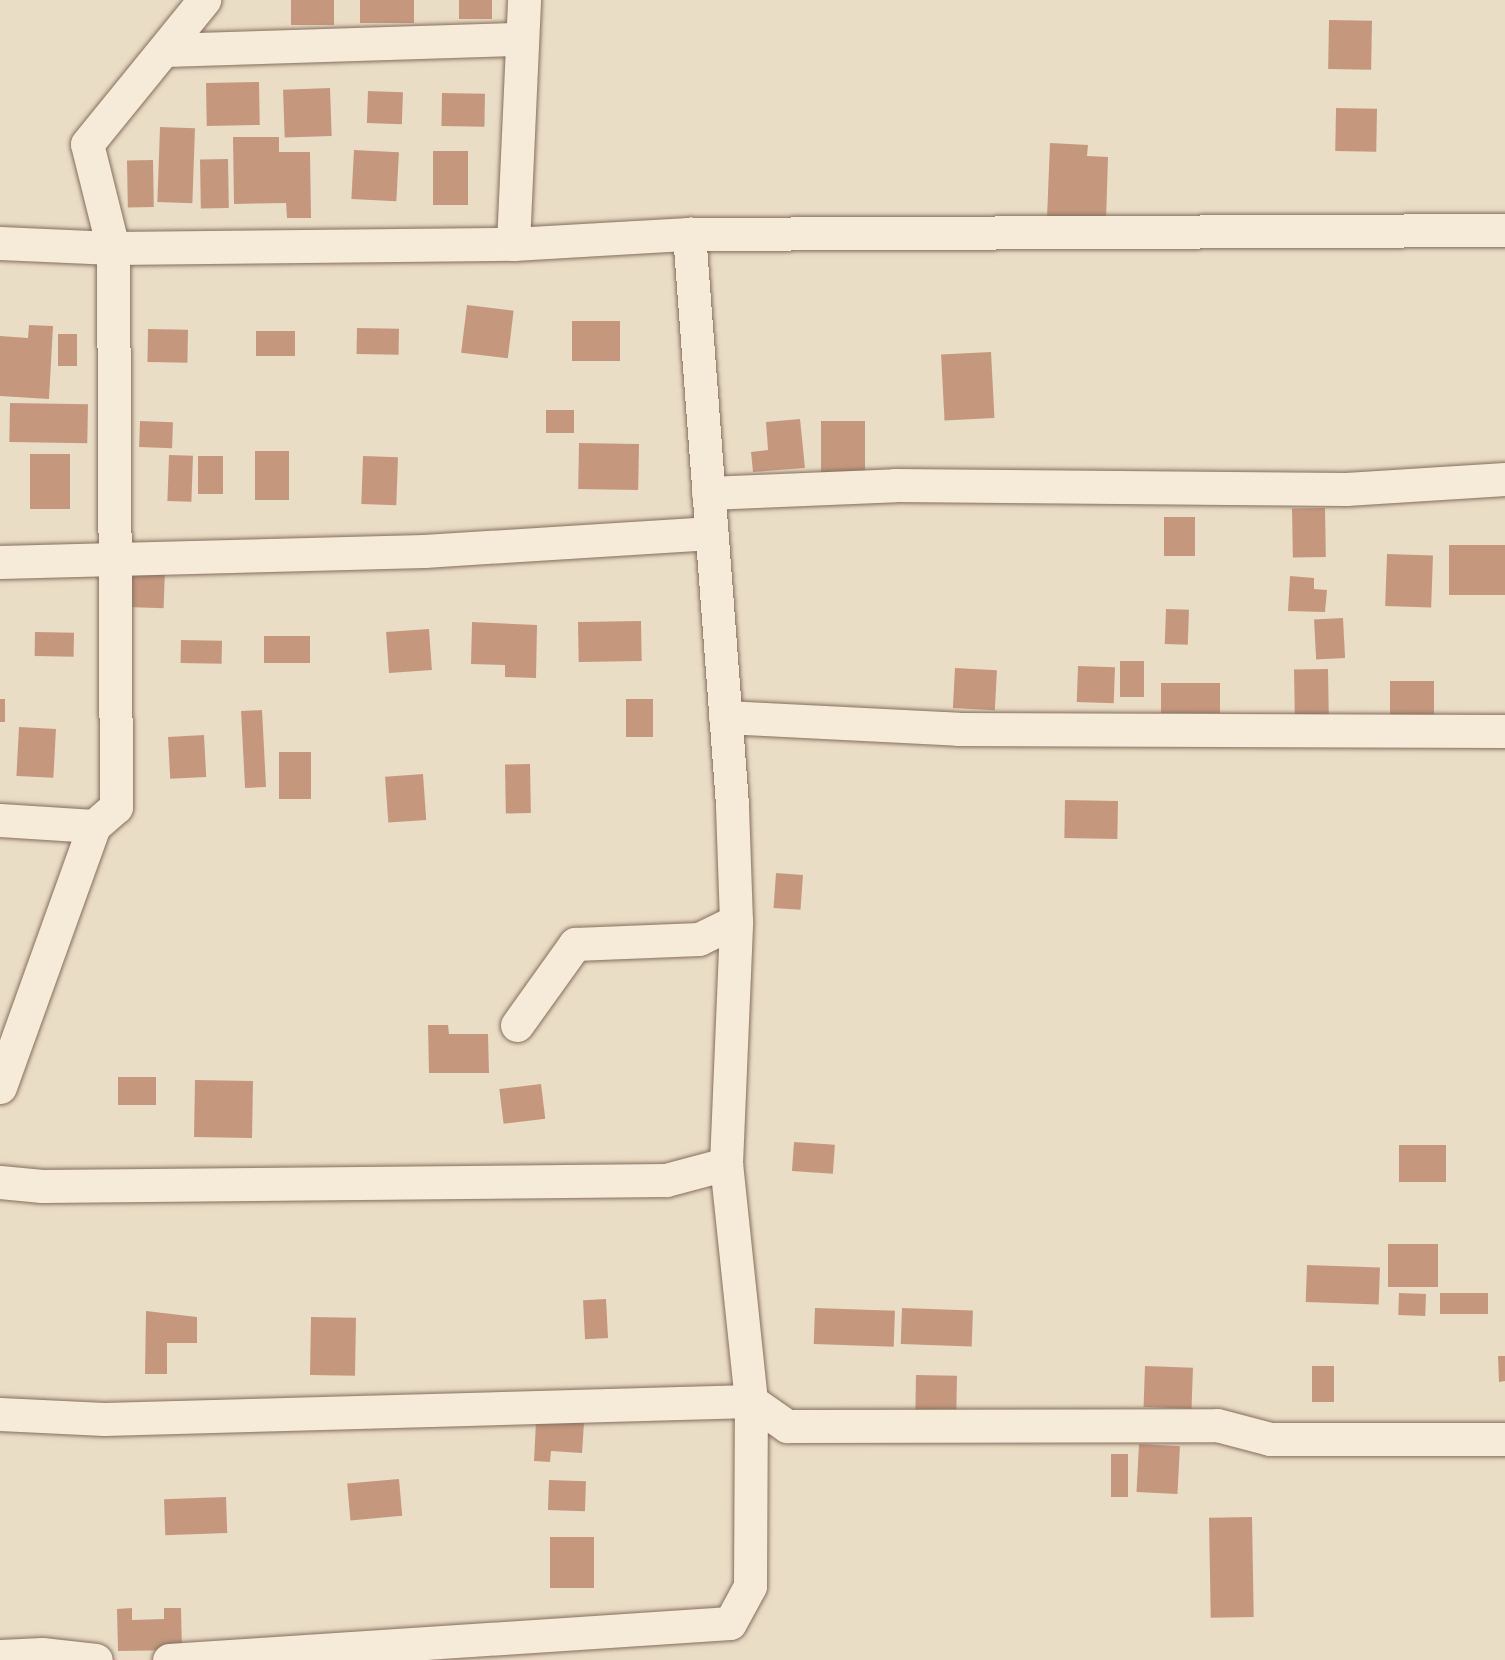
<!DOCTYPE html>
<style>
body{margin:0}
#map{position:relative;width:1505px;height:1660px;overflow:hidden;background:#eaddc5;font-family:Bitter,serif}
div>[style]{position:absolute}
[style*='--x']{left:calc(var(--x)*1px);top:calc(var(--y)*1px);width:calc(var(--w)*1px);rotate:calc(var(--a)*1deg)}
.building>*{inset:0;background:#c5987e;transform-origin:0 0}
.roads{filter:drop-shadow(0 0 2px #846f5d) drop-shadow(0 0 2px #846f5d)}
.minor>*{height:33px;margin:-16.5px;padding:0 16.5px;transform-origin:16.5px;border-radius:16.5px;background:#f6ebd8}
span{translate:-50% -50%;white-space:nowrap;text-align:center;line-height:1.15;-webkit-text-stroke:6px #f2e8d4;paint-order:stroke}
</style>
<div id="map">
<div class="building">
<i style="left:291px;top:0;width:43px;height:25px"></i>
<i style="left:360px;top:0;width:54px;height:23px"></i>
<i style="left:459px;top:0;width:33px;height:19px"></i>
<i style="left:1329px;top:20px;width:43px;height:49px;rotate:1deg"></i>
<i style="left:259px;top:82px;width:43px;height:53px;rotate:89deg"></i>
<i style="left:330px;top:88px;width:48px;height:47px;rotate:88deg"></i>
<i style="left:368px;top:91px;width:35px;height:32px;rotate:2deg"></i>
<i style="left:442px;top:93px;width:43px;height:33px;rotate:1deg"></i>
<i style="left:1336px;top:108px;width:41px;height:43px;rotate:1deg"></i>
<i style="left:160px;top:127px;width:35px;height:75px;rotate:2deg"></i>
<i style="clip-path:polygon(233px 137px,279px 137px,279px 152px,310px 152px,311px 218px,287px 218px,286px 203px,234px 204px)"></i>
<i style="clip-path:polygon(1050px 143px,1088px 145px,1087px 156px,1108px 157px,1106px 221px,1047px 218px)"></i>
<i style="left:354px;top:150px;width:45px;height:49px;rotate:3deg"></i>
<i style="left:433px;top:151px;width:35px;height:54px"></i>
<i style="left:228px;top:159px;width:49px;height:28px;rotate:89deg"></i>
<i style="left:153px;top:160px;width:47px;height:26px;rotate:89deg"></i>
<i style="left:467px;top:305px;width:47px;height:48px;rotate:7deg"></i>
<i style="left:572px;top:321px;width:48px;height:40px"></i>
<i style="clip-path:polygon(29px 325px,53px 326px,49px 399px,0 396px,0 336px,28px 338px)"></i>
<i style="left:357px;top:328px;width:42px;height:26px;rotate:1deg"></i>
<i style="left:148px;top:329px;width:40px;height:33px;rotate:1deg"></i>
<i style="left:256px;top:331px;width:39px;height:25px"></i>
<i style="left:77px;top:334px;width:32px;height:19px;rotate:90deg"></i>
<i style="left:991px;top:352px;width:66px;height:50px;rotate:87deg"></i>
<i style="left:10px;top:403px;width:78px;height:39px;rotate:1deg"></i>
<i style="left:546px;top:410px;width:28px;height:23px"></i>
<i style="clip-path:polygon(800px 419px,805px 468px,753px 472px,751px 452px,768px 450px,766px 422px)"></i>
<i style="left:140px;top:421px;width:33px;height:26px;rotate:2deg"></i>
<i style="left:821px;top:421px;width:44px;height:53px"></i>
<i style="left:579px;top:443px;width:60px;height:46px;rotate:1deg"></i>
<i style="left:255px;top:451px;width:34px;height:49px"></i>
<i style="left:30px;top:454px;width:40px;height:55px"></i>
<i style="left:169px;top:455px;width:24px;height:46px;rotate:2deg"></i>
<i style="left:198px;top:456px;width:25px;height:38px"></i>
<i style="left:363px;top:456px;width:35px;height:48px;rotate:2deg"></i>
<i style="left:1325px;top:508px;width:49px;height:33px;rotate:89deg"></i>
<i style="left:1164px;top:517px;width:31px;height:39px"></i>
<i style="left:1505px;top:545px;width:50px;height:56px;rotate:90deg"></i>
<i style="left:1387px;top:554px;width:46px;height:52px;rotate:2deg"></i>
<i style="left:129px;top:568px;width:36px;height:39px;rotate:2deg"></i>
<i style="clip-path:polygon(1290px 576px,1314px 578px,1314px 589px,1327px 590px,1325px 612px,1288px 611px)"></i>
<i style="left:1166px;top:609px;width:23px;height:35px;rotate:2deg"></i>
<i style="left:1343px;top:618px;width:40px;height:29px;rotate:87deg"></i>
<i style="left:641px;top:621px;width:40px;height:63px;rotate:89deg"></i>
<i style="clip-path:polygon(472px 622px,537px 625px,536px 678px,505px 677px,505px 665px,471px 664px)"></i>
<i style="left:429px;top:629px;width:41px;height:43px;rotate:86deg"></i>
<i style="left:35px;top:632px;width:39px;height:24px;rotate:1deg"></i>
<i style="left:310px;top:636px;width:27px;height:46px;rotate:90deg"></i>
<i style="left:181px;top:640px;width:41px;height:23px;rotate:1deg"></i>
<i style="left:1120px;top:661px;width:24px;height:36px"></i>
<i style="left:1078px;top:666px;width:37px;height:36px;rotate:2deg"></i>
<i style="left:955px;top:668px;width:42px;height:40px;rotate:3deg"></i>
<i style="left:1328px;top:669px;width:49px;height:34px;rotate:89deg"></i>
<i style="left:1390px;top:681px;width:44px;height:41px"></i>
<i style="left:1161px;top:683px;width:59px;height:30px"></i>
<i style="left:0;top:699px;width:5px;height:23px"></i>
<i style="left:626px;top:699px;width:27px;height:38px"></i>
<i style="left:262px;top:710px;width:77px;height:21px;rotate:87deg"></i>
<i style="left:19px;top:727px;width:37px;height:49px;rotate:3deg"></i>
<i style="left:204px;top:735px;width:42px;height:36px;rotate:87deg"></i>
<i style="left:279px;top:752px;width:32px;height:47px"></i>
<i style="left:530px;top:764px;width:49px;height:25px;rotate:89deg"></i>
<i style="left:423px;top:774px;width:46px;height:38px;rotate:86deg"></i>
<i style="left:1065px;top:800px;width:53px;height:38px;rotate:1deg"></i>
<i style="left:776px;top:873px;width:27px;height:35px;rotate:4deg"></i>
<i style="clip-path:polygon(428px 1025px,448px 1025px,449px 1034px,488px 1034px,489px 1073px,429px 1073px)"></i>
<i style="left:156px;top:1077px;width:28px;height:38px;rotate:90deg"></i>
<i style="left:195px;top:1080px;width:58px;height:57px;rotate:1deg"></i>
<i style="left:541px;top:1084px;width:35px;height:42px;rotate:83deg"></i>
<i style="left:794px;top:1142px;width:41px;height:29px;rotate:4deg"></i>
<i style="left:1399px;top:1145px;width:47px;height:37px"></i>
<i style="left:1388px;top:1244px;width:50px;height:43px"></i>
<i style="left:1307px;top:1265px;width:73px;height:37px;rotate:2deg"></i>
<i style="left:1399px;top:1293px;width:27px;height:22px;rotate:2deg"></i>
<i style="left:1488px;top:1293px;width:21px;height:48px;rotate:90deg"></i>
<i style="left:606px;top:1299px;width:39px;height:23px;rotate:87deg"></i>
<i style="left:815px;top:1308px;width:80px;height:36px;rotate:2deg"></i>
<i style="left:902px;top:1308px;width:71px;height:36px;rotate:2deg"></i>
<i style="clip-path:polygon(146px 1311px,197px 1317px,197px 1343px,167px 1343px,167px 1374px,145px 1374px)"></i>
<i style="left:311px;top:1317px;width:45px;height:58px;rotate:1deg"></i>
<i style="clip-path:polygon(1498px 1356px,1505px 1356px,1505px 1381px,1499px 1382px)"></i>
<i style="left:1145px;top:1366px;width:48px;height:41px;rotate:2deg"></i>
<i style="left:1312px;top:1366px;width:22px;height:36px"></i>
<i style="left:916px;top:1375px;width:41px;height:42px;rotate:1deg"></i>
<i style="clip-path:polygon(536px 1421px,584px 1423px,582px 1453px,551px 1451px,550px 1462px,534px 1461px)"></i>
<i style="left:1139px;top:1444px;width:41px;height:48px;rotate:3deg"></i>
<i style="left:1111px;top:1454px;width:17px;height:43px"></i>
<i style="left:399px;top:1479px;width:37px;height:52px;rotate:85deg"></i>
<i style="left:549px;top:1480px;width:37px;height:30px;rotate:2deg"></i>
<i style="left:226px;top:1497px;width:36px;height:62px;rotate:88deg"></i>
<i style="left:1252px;top:1517px;width:100px;height:43px;rotate:89deg"></i>
<i style="left:550px;top:1537px;width:44px;height:51px"></i>
<i style="clip-path:polygon(132px 1608px,132px 1620px,164px 1619px,164px 1608px,181px 1608px,182px 1650px,118px 1651px,117px 1609px)"></i>
</div>
<div class="roads">
<div class="minor">
<i style="--x:166;--y:50;--w:356;--a:-1.8"></i>
<i style="--x:0;--y:243;--w:113;--a:2.5"></i>
<i style="--x:113;--y:248;--w:400;--a:-0.6"></i>
<i style="--x:513;--y:244;--w:176;--a:-3.3"></i>
<i style="--x:689;--y:234;--w:816;--a:-0.28"></i>
<i style="--x:513;--y:244;--w:244;--a:-87.4"></i>
<i style="--x:708;--y:493;--w:187;--a:-2.4"></i>
<i style="--x:895;--y:485;--w:451;--a:0.5"></i>
<i style="--x:1346;--y:489;--w:159;--a:-3.6"></i>
<i style="--x:0;--y:562;--w:424;--a:-1.5"></i>
<i style="--x:424;--y:551;--w:288;--a:-3.6"></i>
<i style="--x:725;--y:717;--w:233;--a:2.9"></i>
<i style="--x:958;--y:729;--w:547;--a:0.21"></i>
<i style="--x:0;--y:820;--w:94;--a:3.7"></i>
<i style="--x:517;--y:1025;--w:100;--a:-54.4"></i>
<i style="--x:575;--y:944;--w:124;--a:-2.3"></i>
<i style="--x:699;--y:939;--w:41;--a:-25.9"></i>
<i style="--x:0;--y:1087;--w:277;--a:-70.2"></i>
<i style="--x:94;--y:826;--w:29;--a:-41"></i>
<i style="--x:116;--y:807;--w:559;--a:-90.31"></i>
<i style="--x:113;--y:248;--w:107;--a:-104"></i>
<i style="--x:87;--y:144;--w:186;--a:-50.9"></i>
<i style="--x:0;--y:1182;--w:42;--a:5.4"></i>
<i style="--x:42;--y:1186;--w:624;--a:-0.55"></i>
<i style="--x:666;--y:1180;--w:62;--a:-14.9"></i>
<i style="--x:0;--y:1414;--w:104;--a:2.8"></i>
<i style="--x:104;--y:1419;--w:647;--a:-1.59"></i>
<i style="--x:751;--y:1401;--w:44;--a:34.8"></i>
<i style="--x:787;--y:1426;--w:430;--a:-0.1"></i>
<i style="--x:1217;--y:1425;--w:55;--a:14.8"></i>
<i style="--x:1270;--y:1439;--w:235;--a:0"></i>
<i style="--x:0;--y:1656;--w:42;--a:-2.7"></i>
<i style="--x:42;--y:1654;--w:54;--a:6.3"></i>
<i style="--x:169;--y:1660;--w:562;--a:-3.77"></i>
<i style="--x:730;--y:1623;--w:42;--a:-61.6"></i>
<i style="--x:750;--y:1586;--w:185;--a:-89.7"></i>
<i style="--x:751;--y:1401;--w:238;--a:-96"></i>
<i style="--x:726;--y:1164;--w:243;--a:-87.6"></i>
<i style="--x:736;--y:921;--w:117;--a:-92"></i>
<i style="--x:732;--y:804;--w:572;--a:-94.31"></i>
</div>
</div>
</div>
